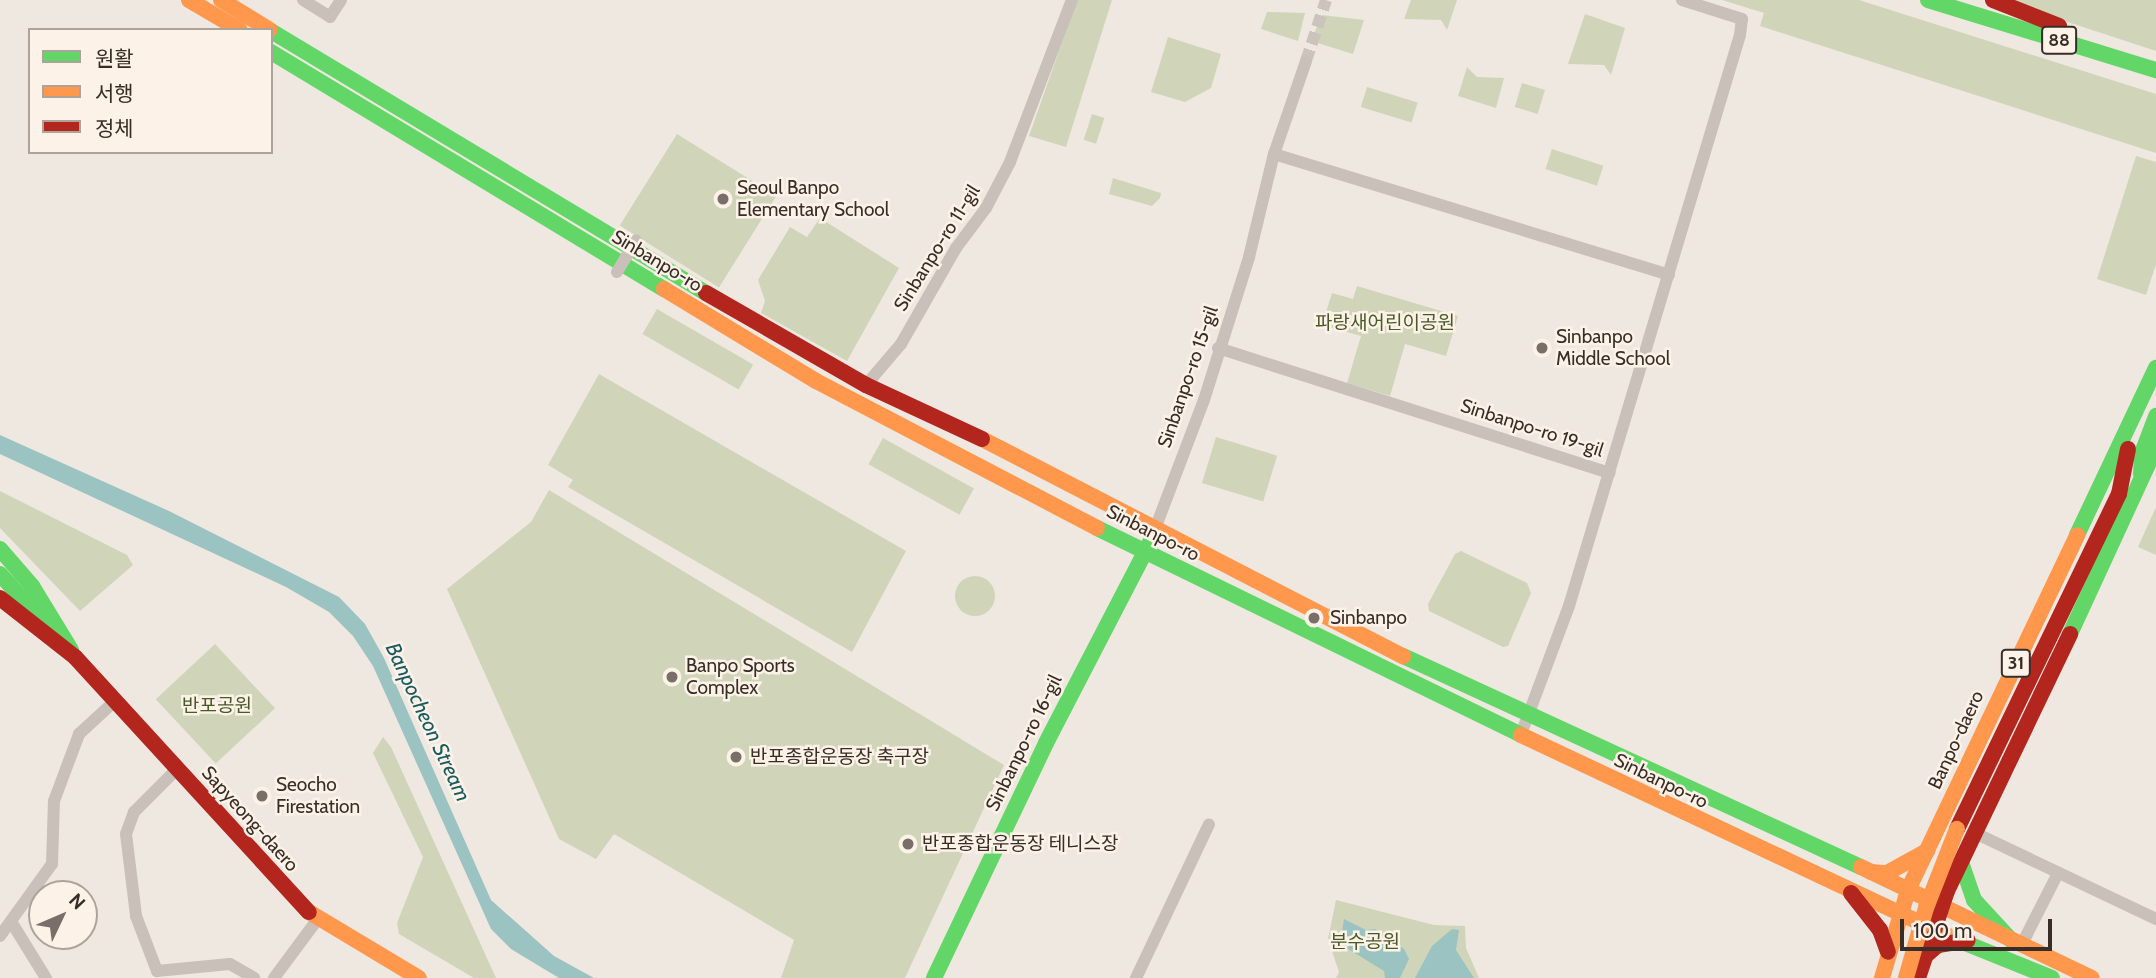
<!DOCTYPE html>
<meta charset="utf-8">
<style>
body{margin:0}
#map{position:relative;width:2156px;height:978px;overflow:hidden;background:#efe8e1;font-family:Cabin,"Noto Sans KR",sans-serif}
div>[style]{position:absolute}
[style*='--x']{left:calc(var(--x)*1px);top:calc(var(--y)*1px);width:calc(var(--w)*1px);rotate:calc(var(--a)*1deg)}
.green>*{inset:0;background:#d0d5b9;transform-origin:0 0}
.round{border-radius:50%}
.water>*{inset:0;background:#9bc3c2}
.street-tunnel>*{height:12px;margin-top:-6px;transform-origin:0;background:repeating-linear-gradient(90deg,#cbc3bc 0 12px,transparent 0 18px)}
.street>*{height:12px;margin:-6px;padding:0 6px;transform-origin:6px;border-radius:6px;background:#c8c0b9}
.fast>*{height:16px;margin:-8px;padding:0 8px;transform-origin:8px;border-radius:8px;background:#63d668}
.slow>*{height:16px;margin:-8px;padding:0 8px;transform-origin:8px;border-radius:8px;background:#ff974d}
.jam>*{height:16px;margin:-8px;padding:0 8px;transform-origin:8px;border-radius:8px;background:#b3261e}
.street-bridge>*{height:12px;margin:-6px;padding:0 6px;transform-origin:6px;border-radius:6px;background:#c8c0b9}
.slow-bridge>*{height:16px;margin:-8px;padding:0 8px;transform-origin:8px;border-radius:8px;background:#ff974d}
.dots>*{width:19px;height:19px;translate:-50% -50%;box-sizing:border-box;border:4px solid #fcf2e8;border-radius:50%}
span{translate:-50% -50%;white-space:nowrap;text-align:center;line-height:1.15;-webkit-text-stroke:5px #fcf2e8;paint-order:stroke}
.shield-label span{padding:2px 5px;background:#fcf2e8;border:2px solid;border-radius:5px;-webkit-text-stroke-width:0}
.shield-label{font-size:18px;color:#392d27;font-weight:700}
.poi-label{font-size:19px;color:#392d27}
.left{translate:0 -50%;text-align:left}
.street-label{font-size:19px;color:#392d27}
.park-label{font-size:19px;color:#485a28}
.water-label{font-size:21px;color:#185b60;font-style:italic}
.legend{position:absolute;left:28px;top:28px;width:245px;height:126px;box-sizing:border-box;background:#fcf2e8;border:2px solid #aea39b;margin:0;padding:9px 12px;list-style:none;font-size:21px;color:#392d27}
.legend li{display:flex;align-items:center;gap:14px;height:35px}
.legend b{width:35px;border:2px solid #aea39b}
.north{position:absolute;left:28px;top:880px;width:70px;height:70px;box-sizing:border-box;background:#fcf2e8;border:2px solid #aea39b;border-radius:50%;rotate:46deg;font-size:19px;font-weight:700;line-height:28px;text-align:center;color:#392d27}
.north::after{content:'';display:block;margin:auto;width:24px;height:32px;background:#796e68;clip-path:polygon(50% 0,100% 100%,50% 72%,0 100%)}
.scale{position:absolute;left:1900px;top:919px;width:152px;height:32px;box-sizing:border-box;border:4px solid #392d27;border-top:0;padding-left:9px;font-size:21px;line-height:24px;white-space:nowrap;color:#392d27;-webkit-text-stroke:5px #fcf2e8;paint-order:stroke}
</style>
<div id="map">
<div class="green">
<i style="clip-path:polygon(1077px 0,1112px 0,1066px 147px,1029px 136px)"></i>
<i style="clip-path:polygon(1411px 0,1457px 0,1447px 30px,1441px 20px,1404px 19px)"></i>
<i style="clip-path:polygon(1722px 0,1859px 0,2156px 94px,2156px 153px,1760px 26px,1764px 13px)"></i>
<i style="clip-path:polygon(2005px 0,2156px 0,2156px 51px,2013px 4px)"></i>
<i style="clip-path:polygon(1267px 12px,1305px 13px,1298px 41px,1261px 29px)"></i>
<i style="clip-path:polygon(1585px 14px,1625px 28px,1611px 75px,1604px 65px,1568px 64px)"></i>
<i style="clip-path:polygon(1322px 15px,1364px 20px,1353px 54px,1311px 41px)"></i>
<i style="clip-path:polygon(1168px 37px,1221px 54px,1211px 88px,1185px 102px,1151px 92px)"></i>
<i style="clip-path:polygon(1467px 67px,1477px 77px,1504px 78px,1496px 108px,1458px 96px)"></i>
<i style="left:1522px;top:83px;width:24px;height:25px;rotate:17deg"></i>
<i style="left:1367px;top:87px;width:53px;height:21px;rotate:17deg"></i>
<i style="left:1092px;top:114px;width:13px;height:27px;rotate:18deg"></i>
<i style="left:677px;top:134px;width:117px;height:108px;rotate:32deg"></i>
<i style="left:1552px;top:149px;width:54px;height:21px;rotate:18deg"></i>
<i style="clip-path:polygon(2136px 156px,2156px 162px,2156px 264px,2146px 295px,2097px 279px)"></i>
<i style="clip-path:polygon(1113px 178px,1161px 193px,1160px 198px,1152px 206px,1109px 194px)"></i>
<i style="clip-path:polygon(820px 218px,899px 268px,847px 361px,761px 313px,765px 301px,758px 280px,790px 227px,807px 237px)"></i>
<i style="clip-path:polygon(1357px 286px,1458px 316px,1446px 356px,1405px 344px,1390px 396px,1347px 383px,1361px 336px,1322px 325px,1332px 293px,1353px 299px)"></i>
<i style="left:657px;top:309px;width:111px;height:29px;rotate:30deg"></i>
<i style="clip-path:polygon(599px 374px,906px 551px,852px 652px,568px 487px,573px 480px,548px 465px)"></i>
<i style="left:1216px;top:437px;width:64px;height:48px;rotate:17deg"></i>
<i style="left:883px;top:438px;width:104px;height:30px;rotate:29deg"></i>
<i style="clip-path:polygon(549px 490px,1004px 765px,905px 978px,781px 978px,794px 940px,614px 834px,596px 859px,559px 839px,447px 589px,531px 522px)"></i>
<i style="clip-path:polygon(0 491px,127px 555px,133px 565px,80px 611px,0 528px)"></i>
<i style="clip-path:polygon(2156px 507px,2156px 555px,2138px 547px)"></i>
<i style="clip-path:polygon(1461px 551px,1527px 583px,1531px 593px,1508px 646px,1503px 647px,1429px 611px,1428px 604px,1455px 554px)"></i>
<i class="round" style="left:955px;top:576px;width:40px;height:40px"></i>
<i style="left:215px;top:644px;width:88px;height:81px;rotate:47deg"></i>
<i style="clip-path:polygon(383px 737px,391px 747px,496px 978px,474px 978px,399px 934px,397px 923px,423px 857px,373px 753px)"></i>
<i style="clip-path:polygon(1336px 900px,1434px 925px,1465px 926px,1466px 948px,1479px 978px,1336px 978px,1339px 972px,1328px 939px)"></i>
</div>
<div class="water">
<i style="clip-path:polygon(0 435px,169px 511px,339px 597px,365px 624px,384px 658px,491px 900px,554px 956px,594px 978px,559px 978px,511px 949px,491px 929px,373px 666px,353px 636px,329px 612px,286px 587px,0 454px)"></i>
<i style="clip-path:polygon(1344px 919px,1366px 930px,1375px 929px,1404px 949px,1409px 959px,1400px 978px,1385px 978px,1384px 971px,1340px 944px)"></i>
<i style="clip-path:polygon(1452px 929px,1459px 930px,1456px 950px,1474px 978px,1415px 978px,1432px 946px)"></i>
</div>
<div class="street-tunnel">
<i style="--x:1306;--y:61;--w:64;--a:-71.8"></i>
</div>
<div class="street">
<i style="--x:303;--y:0;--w:32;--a:32"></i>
<i style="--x:330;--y:17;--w:20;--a:-57"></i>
<i style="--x:1274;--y:154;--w:98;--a:-71"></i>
<i style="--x:1218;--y:348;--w:411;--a:17.7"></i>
<i style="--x:866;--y:385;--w:54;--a:-49.5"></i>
<i style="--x:901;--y:344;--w:111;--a:-60.2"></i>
<i style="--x:956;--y:248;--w:50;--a:-53.1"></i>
<i style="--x:986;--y:208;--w:52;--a:-62.4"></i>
<i style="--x:1010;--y:162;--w:173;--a:-69.1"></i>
<i style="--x:1155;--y:529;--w:138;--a:-69.2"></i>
<i style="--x:1204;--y:400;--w:150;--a:-72.5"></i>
<i style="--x:1249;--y:257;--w:106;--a:-76.4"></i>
<i style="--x:1274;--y:154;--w:413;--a:17"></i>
<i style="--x:1520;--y:737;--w:140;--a:-69.5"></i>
<i style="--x:1569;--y:606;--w:596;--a:-73.33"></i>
<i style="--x:1740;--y:35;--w:16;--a:-83"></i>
<i style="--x:1742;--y:19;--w:63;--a:-162.4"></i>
<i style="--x:177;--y:769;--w:61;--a:135"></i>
<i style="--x:134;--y:812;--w:23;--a:110"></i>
<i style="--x:126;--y:834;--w:83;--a:83"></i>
<i style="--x:136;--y:916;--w:59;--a:69.1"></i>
<i style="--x:157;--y:971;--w:73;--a:-5.5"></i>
<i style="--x:230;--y:964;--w:28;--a:30"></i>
<i style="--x:1975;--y:833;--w:200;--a:25.4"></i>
<i style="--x:12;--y:923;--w:65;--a:58.3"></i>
<i style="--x:0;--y:936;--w:89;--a:-54.2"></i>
<i style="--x:52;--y:864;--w:63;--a:-88.2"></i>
<i style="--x:54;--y:801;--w:72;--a:-69.5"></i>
<i style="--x:79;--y:734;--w:50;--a:-42.6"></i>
<i style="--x:2021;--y:946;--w:82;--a:-63.1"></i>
<i style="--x:274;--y:978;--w:72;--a:-53.4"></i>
<i style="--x:1136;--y:978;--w:170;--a:-64.6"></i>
</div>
<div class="fast">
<i style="--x:1928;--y:0;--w:239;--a:17.1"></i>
<i style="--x:271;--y:31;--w:508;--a:31.06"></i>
<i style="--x:271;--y:52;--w:459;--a:31.1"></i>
<i style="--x:2141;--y:474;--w:21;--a:-87"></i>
<i style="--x:2142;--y:453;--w:40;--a:-69"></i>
<i style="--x:1097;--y:528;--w:472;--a:26"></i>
<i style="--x:2077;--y:535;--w:185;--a:-64.7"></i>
<i style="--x:0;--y:549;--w:49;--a:49.1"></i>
<i style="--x:32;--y:586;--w:75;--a:58.6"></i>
<i style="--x:0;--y:574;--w:15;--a:48"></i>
<i style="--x:10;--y:585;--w:62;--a:48.3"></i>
<i style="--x:2070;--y:634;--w:206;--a:-65.3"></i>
<i style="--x:1403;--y:656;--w:504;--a:24.74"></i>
<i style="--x:1961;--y:862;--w:40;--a:71.1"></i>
<i style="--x:1974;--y:900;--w:56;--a:47.2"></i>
<i style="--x:1948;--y:936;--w:112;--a:22"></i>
<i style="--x:934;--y:978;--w:260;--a:-64.5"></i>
<i style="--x:1046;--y:743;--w:226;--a:-62.6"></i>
</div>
<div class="slow">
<i style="--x:189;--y:0;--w:59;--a:30.5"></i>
<i style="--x:221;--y:0;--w:57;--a:31.5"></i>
<i style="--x:664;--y:289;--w:178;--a:31.2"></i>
<i style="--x:816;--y:381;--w:317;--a:27.6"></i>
<i style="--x:982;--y:439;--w:474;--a:27.3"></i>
<i style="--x:1521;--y:735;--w:472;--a:25.2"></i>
<i style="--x:1861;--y:867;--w:256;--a:25.7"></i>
<i style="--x:1871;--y:872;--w:16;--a:4"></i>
<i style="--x:1887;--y:873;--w:46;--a:-28.8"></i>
<i style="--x:309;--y:912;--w:128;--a:31"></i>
<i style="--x:1882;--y:978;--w:92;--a:-73.5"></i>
<i style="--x:1908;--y:890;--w:393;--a:-64.5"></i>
</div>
<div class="jam">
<i style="--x:1993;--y:0;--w:71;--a:21.5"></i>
<i style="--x:706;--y:293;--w:185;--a:29.9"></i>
<i style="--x:866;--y:385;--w:128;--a:25"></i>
<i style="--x:0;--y:598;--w:95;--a:38.2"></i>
<i style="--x:75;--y:657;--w:346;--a:47.5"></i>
<i style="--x:1957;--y:829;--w:372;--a:-64.2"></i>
<i style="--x:2119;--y:494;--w:46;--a:-78.7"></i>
<i style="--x:1851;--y:893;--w:47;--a:51.9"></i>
<i style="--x:1880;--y:930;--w:23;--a:70"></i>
<i style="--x:1924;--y:957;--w:18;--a:-41"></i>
<i style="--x:1938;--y:945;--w:30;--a:-9"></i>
<i style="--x:1918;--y:978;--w:92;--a:-71.6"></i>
<i style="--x:1947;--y:891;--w:285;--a:-64.4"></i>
</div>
<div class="street-bridge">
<i style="--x:617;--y:272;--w:37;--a:-59"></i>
</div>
<div class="slow-bridge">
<i style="--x:1906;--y:978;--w:73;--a:-74.1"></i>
<i style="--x:1926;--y:908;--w:85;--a:-68.6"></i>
</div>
<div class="dots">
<i style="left:723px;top:199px;background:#796e68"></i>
<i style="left:1542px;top:348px;background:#796e68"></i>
<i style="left:1314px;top:618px;background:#796e68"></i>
<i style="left:672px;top:677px;background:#796e68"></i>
<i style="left:736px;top:757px;background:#796e68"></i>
<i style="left:262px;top:796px;background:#796e68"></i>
<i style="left:908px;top:844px;background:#796e68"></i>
</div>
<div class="shield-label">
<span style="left:2059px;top:40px">88</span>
<span style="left:2016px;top:663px">31</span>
</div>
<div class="poi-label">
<span class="left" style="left:737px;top:199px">Seoul Banpo<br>Elementary School</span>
<span class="left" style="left:1556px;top:348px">Sinbanpo<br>Middle School</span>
<span class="left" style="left:1330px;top:618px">Sinbanpo</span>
<span class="left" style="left:686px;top:677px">Banpo Sports<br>Complex</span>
<span class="left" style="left:750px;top:757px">반포종합운동장 축구장</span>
<span class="left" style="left:276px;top:796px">Seocho<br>Firestation</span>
<span class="left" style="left:922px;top:844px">반포종합운동장 테니스장</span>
</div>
<div class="street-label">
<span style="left:937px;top:248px;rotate:-58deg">Sinbanpo-ro 11-gil</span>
<span style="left:657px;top:261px;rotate:31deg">Sinbanpo-ro</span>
<span style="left:1188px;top:377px;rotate:-71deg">Sinbanpo-ro 15-gil</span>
<span style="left:1532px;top:428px;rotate:18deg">Sinbanpo-ro 19-gil</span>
<span style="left:1153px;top:533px;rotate:27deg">Sinbanpo-ro</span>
<span style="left:1956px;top:740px;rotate:-65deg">Banpo-daero</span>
<span style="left:1024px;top:743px;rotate:-64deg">Sinbanpo-ro 16-gil</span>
<span style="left:1661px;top:781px;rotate:26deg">Sinbanpo-ro</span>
<span style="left:250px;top:819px;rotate:48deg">Sapyeong-daero</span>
</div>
<div class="park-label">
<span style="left:1385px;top:323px">파랑새어린이공원</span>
<span style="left:217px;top:706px">반포공원</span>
<span style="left:1365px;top:942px">분수공원</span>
</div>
<div class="water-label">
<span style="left:428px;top:722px;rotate:65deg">Banpocheon Stream</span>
</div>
<ul class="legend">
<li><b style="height:9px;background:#63d668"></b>원활</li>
<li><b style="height:9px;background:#ff974d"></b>서행</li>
<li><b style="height:9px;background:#b3261e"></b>정체</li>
</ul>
<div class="north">N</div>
<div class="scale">100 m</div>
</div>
